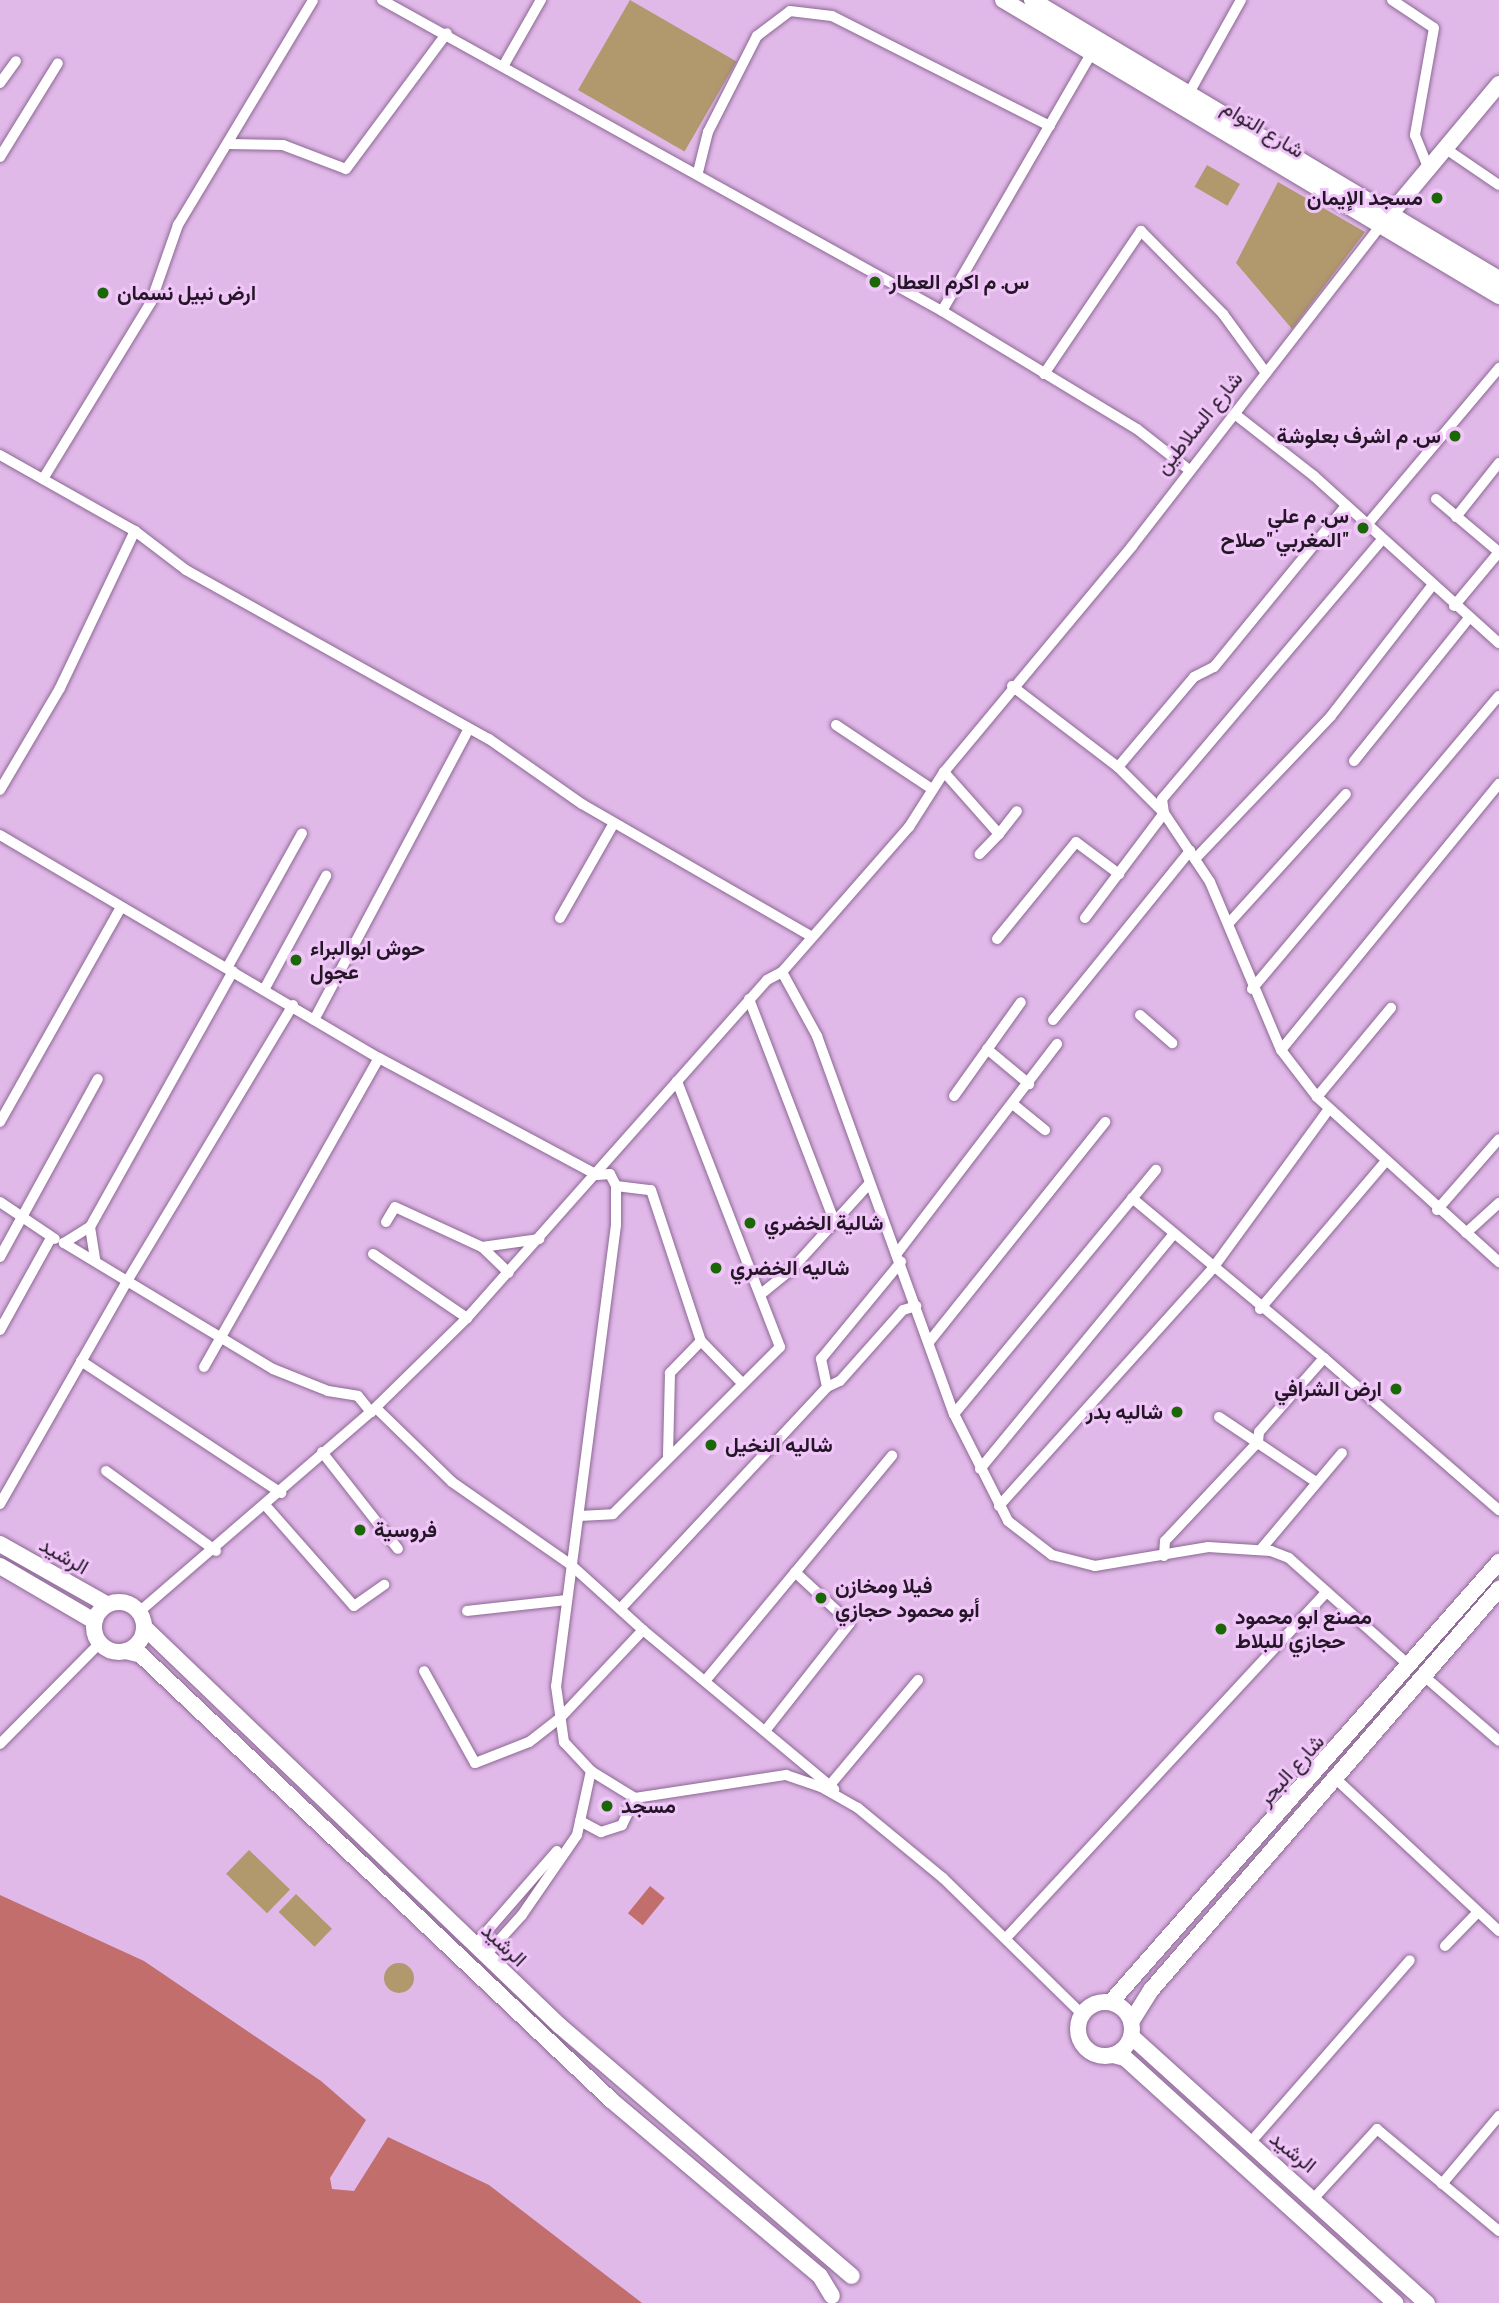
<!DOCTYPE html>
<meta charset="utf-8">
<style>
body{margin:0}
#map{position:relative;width:1499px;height:2303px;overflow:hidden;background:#e1b9e9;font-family:"PT Sans Narrow",Vazirmatn,sans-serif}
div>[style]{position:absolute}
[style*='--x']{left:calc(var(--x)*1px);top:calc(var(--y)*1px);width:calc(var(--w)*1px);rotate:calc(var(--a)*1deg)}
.green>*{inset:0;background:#b1986d;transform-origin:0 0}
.round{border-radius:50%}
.water>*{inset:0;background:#c16e6d;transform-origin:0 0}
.roads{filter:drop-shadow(0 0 2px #8c6894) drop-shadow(0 0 2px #8c6894)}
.minor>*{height:10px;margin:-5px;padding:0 5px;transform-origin:5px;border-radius:5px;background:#fff}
.secondary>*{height:16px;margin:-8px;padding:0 8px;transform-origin:8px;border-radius:8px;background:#fff}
.secondary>.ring{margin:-8px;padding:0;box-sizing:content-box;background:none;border:16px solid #fff;border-radius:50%}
.dots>*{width:19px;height:19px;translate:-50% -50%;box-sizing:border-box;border:4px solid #efc6f7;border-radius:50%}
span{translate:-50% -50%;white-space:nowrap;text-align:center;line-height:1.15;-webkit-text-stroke:6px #efc6f7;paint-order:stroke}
.street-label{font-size:21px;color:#241627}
.poi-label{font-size:21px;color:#241627;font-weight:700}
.right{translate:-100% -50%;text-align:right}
.left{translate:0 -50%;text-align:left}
</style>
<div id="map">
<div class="green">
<i style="left:630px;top:0;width:123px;height:104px;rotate:30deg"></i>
<i style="left:1207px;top:165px;width:38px;height:25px;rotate:30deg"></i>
<i style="clip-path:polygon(1278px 182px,1365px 232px,1292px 329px,1236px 263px)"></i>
<i style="left:249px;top:1850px;width:57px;height:33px;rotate:44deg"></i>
<i style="left:296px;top:1894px;width:50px;height:25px;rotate:44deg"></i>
<i class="round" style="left:384px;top:1963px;width:30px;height:30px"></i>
</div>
<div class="water">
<i style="left:650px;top:1886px;width:19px;height:35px;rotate:39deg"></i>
<i style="clip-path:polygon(0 1895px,144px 1961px,321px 2081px,366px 2120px,330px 2178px,332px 2189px,354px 2191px,388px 2137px,489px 2185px,642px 2303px,0 2303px)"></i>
</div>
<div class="roads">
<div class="minor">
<i style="--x:382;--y:0;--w:641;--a:29.05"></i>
<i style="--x:942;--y:311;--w:228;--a:31.2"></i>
<i style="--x:1137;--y:429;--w:65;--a:38.1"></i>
<i style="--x:1392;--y:0;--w:50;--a:33.7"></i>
<i style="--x:1434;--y:28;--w:109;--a:100.1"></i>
<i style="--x:1415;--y:135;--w:32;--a:68"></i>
<i style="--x:505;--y:63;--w:73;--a:-60.3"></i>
<i style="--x:0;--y:83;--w:27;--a:-54"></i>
<i style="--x:1189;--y:93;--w:107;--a:-60.8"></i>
<i style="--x:229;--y:144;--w:54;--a:1.1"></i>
<i style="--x:283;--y:145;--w:67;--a:20.9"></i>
<i style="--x:346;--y:169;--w:169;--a:-53.4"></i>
<i style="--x:1446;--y:149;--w:64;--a:34.2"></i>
<i style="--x:0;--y:157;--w:110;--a:-58.3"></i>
<i style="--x:698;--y:172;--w:41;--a:-76"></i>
<i style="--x:708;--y:132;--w:108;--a:-63"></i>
<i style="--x:757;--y:36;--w:41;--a:-37.1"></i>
<i style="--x:790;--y:11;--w:42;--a:6.8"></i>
<i style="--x:832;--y:16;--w:244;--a:26.8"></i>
<i style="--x:942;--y:311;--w:305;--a:-59.9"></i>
<i style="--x:1044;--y:374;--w:173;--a:-55.9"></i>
<i style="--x:1141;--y:231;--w:117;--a:45.3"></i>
<i style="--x:1223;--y:314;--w:73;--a:53.9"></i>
<i style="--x:1236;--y:415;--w:99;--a:38"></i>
<i style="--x:1314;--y:476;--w:249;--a:42.1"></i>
<i style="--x:0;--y:455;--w:155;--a:29.4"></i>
<i style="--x:135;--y:531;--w:64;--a:37.4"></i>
<i style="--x:186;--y:570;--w:347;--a:29.2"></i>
<i style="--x:489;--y:739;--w:113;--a:35"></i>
<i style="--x:582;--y:804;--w:262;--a:30"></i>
<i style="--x:43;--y:479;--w:207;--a:-58.6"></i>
<i style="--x:151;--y:302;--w:82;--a:-70.7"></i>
<i style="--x:178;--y:225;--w:262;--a:-59"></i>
<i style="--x:1436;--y:499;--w:82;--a:40.1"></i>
<i style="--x:1456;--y:517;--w:69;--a:-51.5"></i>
<i style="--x:1366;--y:526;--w:207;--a:-49.9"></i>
<i style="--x:1454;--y:606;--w:70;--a:-50.2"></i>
<i style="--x:1012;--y:686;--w:133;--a:37.4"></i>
<i style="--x:1118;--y:767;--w:65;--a:45"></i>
<i style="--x:1164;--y:813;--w:83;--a:56.3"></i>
<i style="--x:1210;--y:882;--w:182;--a:67.1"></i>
<i style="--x:1281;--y:1050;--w:59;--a:52.5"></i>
<i style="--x:1317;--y:1097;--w:246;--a:42.2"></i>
<i style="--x:836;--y:725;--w:115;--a:33.7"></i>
<i style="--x:1354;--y:761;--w:182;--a:-51.2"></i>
<i style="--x:1118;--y:767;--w:118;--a:-49.8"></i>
<i style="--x:1194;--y:677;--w:22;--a:-27"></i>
<i style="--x:1214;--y:667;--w:207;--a:-50.7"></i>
<i style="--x:944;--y:772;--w:83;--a:48.4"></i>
<i style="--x:999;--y:834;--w:28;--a:134"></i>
<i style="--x:0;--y:790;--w:118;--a:-59.5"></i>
<i style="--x:60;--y:688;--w:174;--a:-64.5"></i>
<i style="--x:999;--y:834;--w:29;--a:-52"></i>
<i style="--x:0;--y:835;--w:440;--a:30.5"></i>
<i style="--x:379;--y:1058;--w:247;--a:28.2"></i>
<i style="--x:597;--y:1175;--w:13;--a:-4"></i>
<i style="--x:610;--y:1174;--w:13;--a:63"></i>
<i style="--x:616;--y:1186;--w:39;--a:90"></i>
<i style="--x:616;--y:1225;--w:465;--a:97.4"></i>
<i style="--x:556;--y:1686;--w:57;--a:81.9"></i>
<i style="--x:564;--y:1742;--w:40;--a:47"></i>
<i style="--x:591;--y:1771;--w:52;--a:31.5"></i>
<i style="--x:635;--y:1798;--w:153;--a:-8.7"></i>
<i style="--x:786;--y:1775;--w:37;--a:19"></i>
<i style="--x:821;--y:1787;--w:43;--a:29.6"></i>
<i style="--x:858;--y:1808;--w:110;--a:39.5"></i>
<i style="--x:943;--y:1878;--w:194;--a:44.4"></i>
<i style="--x:1195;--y:859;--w:197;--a:-46.4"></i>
<i style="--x:1331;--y:716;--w:165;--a:-52.2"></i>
<i style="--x:560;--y:918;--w:109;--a:-60.4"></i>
<i style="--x:1085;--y:918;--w:131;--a:-53"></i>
<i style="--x:1164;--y:813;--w:14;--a:-98"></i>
<i style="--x:1162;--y:799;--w:340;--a:-49.7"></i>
<i style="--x:1229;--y:923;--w:174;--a:-47.8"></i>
<i style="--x:997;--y:939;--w:125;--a:-50.8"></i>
<i style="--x:1076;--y:842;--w:54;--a:36.7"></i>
<i style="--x:227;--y:968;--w:154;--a:-60.9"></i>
<i style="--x:782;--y:972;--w:73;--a:61.3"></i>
<i style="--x:817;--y:1036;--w:402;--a:70.1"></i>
<i style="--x:954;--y:1414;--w:120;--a:63.2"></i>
<i style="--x:1008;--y:1521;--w:56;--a:37.7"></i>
<i style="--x:1052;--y:1555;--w:44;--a:14.3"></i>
<i style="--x:1095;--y:1566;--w:115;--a:-9.5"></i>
<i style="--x:1208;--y:1547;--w:63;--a:3.6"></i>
<i style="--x:1271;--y:1551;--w:19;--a:21"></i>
<i style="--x:1289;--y:1558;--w:162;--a:41.8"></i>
<i style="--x:265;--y:988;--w:128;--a:-61.4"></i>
<i style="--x:1252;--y:989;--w:383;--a:-49.9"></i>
<i style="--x:749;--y:999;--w:240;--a:69"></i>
<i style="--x:293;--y:1005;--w:322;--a:121"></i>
<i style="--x:127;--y:1281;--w:170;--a:31.1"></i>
<i style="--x:273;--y:1369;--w:59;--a:21.8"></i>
<i style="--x:328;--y:1391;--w:30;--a:9"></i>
<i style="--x:358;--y:1396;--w:21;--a:51"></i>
<i style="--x:1140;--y:1015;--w:43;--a:41.2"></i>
<i style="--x:314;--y:1020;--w:330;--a:-62"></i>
<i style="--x:1053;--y:1020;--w:218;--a:-51"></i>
<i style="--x:987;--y:1049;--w:55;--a:39.8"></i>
<i style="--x:1281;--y:1050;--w:344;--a:-50.7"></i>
<i style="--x:954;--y:1096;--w:115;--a:-54.5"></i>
<i style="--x:1317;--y:1097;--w:116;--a:-50.3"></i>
<i style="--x:1014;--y:1105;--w:40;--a:39"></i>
<i style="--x:0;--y:1122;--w:244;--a:-60.6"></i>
<i style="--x:616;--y:1186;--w:35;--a:7"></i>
<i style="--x:651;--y:1190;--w:159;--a:71.7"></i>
<i style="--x:701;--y:1341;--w:45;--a:134.1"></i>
<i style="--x:670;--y:1373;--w:83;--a:91.4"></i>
<i style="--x:1132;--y:1198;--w:250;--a:39.8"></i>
<i style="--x:1324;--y:1358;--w:98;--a:131.3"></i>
<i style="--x:1259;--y:1432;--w:10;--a:96"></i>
<i style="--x:1258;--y:1442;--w:136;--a:133.2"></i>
<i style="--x:1165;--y:1541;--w:15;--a:94"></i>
<i style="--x:0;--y:1202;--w:66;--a:33.9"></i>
<i style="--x:1437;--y:1210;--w:94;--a:-48.9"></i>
<i style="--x:386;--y:1222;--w:17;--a:-59"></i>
<i style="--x:395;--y:1207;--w:96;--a:24.7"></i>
<i style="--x:482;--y:1247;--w:37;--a:44"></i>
<i style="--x:90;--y:1227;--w:33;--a:81"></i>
<i style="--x:1466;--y:1233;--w:45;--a:-42.3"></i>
<i style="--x:482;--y:1247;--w:58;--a:-8"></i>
<i style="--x:898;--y:1252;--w:262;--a:-52.6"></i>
<i style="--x:373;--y:1254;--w:114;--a:34.2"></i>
<i style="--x:0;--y:1257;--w:203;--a:-61.2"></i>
<i style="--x:761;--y:1294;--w:38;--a:-39"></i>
<i style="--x:791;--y:1270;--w:116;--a:-47.8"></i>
<i style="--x:1260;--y:1309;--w:193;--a:-49.6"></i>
<i style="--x:0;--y:1330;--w:105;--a:-61"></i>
<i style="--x:701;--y:1341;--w:59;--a:45.7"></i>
<i style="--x:929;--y:1342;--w:282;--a:-51.3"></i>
<i style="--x:1324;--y:1358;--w:232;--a:41"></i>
<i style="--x:81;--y:1361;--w:240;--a:33.4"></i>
<i style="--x:204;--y:1367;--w:355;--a:-60.5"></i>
<i style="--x:827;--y:1387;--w:14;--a:-25"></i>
<i style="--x:840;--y:1381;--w:95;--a:-48.4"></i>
<i style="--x:903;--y:1310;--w:14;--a:-17"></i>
<i style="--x:376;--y:1408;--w:106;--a:44.2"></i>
<i style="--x:452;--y:1482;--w:144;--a:34.8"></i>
<i style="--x:570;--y:1564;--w:98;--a:42.1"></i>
<i style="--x:643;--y:1630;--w:121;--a:133.3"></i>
<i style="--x:560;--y:1718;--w:39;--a:142"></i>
<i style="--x:529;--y:1742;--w:58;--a:158.7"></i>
<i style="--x:475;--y:1763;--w:105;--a:-119"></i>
<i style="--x:954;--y:1414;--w:317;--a:-50.4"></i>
<i style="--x:1219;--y:1417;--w:117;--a:33.8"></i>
<i style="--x:322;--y:1452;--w:123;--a:51.9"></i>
<i style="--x:980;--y:1469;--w:305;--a:-50.5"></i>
<i style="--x:106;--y:1471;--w:136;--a:36"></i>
<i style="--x:0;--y:1504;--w:257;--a:-60.3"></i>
<i style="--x:127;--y:1281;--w:74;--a:-148.9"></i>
<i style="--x:64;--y:1243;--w:31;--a:-32"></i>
<i style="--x:90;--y:1227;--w:293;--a:-60.8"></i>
<i style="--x:266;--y:1506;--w:133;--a:48.7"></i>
<i style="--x:354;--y:1606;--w:37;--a:-35"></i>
<i style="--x:999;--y:1506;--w:320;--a:-48"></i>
<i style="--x:1213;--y:1268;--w:197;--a:-53.9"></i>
<i style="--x:579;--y:1516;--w:34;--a:-3"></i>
<i style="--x:613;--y:1514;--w:236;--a:-45"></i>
<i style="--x:780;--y:1347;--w:285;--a:-111.2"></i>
<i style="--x:1262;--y:1548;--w:124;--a:-49.9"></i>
<i style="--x:622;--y:1607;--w:301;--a:-47"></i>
<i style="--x:827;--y:1387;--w:29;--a:-102"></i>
<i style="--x:821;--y:1359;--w:126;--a:-50.5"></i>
<i style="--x:467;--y:1611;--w:100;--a:-6.3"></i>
<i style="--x:139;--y:1612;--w:306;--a:-40.8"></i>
<i style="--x:371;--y:1412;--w:134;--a:-44.4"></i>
<i style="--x:467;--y:1318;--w:452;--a:-48.4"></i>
<i style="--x:767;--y:980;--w:17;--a:-28"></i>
<i style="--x:782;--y:972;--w:193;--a:-48.8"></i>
<i style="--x:909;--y:827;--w:65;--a:-57.5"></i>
<i style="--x:944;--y:772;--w:294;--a:-50.2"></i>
<i style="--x:1132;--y:546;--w:410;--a:-52.2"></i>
<i style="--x:643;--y:1630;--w:249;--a:39.8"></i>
<i style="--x:1424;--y:1676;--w:99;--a:40.9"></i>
<i style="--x:705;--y:1681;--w:293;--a:-50.3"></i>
<i style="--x:765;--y:1731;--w:137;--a:-51.8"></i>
<i style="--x:850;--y:1623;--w:75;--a:-137.2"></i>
<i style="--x:0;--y:1744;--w:142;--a:-45.3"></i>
<i style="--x:1336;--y:1779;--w:223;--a:43"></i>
<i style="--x:830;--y:1785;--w:137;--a:-50"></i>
<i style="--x:580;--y:1821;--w:24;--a:28"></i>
<i style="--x:601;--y:1832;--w:22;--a:-18"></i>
<i style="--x:622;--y:1825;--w:30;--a:-64"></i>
<i style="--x:1007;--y:1937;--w:470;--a:-47.2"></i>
<i style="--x:474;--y:1946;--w:126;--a:-48.9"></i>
<i style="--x:1445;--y:1946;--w:47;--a:-45.9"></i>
<i style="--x:485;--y:1956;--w:55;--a:-47.9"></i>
<i style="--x:522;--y:1915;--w:97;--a:-55.5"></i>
<i style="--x:577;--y:1835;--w:66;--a:-77.7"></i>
<i style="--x:1249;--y:2144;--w:244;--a:-48.8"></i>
<i style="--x:1442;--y:2184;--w:89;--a:-50"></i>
<i style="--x:1315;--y:2197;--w:92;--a:-47.6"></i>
<i style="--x:1377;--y:2129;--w:159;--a:39.9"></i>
</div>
<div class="secondary">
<i style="--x:1003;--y:0;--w:578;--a:30.83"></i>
<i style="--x:1032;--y:0;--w:544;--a:30.86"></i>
<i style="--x:1392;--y:212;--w:167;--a:-50.1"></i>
<i style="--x:0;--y:1544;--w:122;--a:29.5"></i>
<i style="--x:0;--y:1566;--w:109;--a:30.3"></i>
<i class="ring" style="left:94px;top:1602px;width:34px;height:34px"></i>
<i style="--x:144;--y:1627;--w:576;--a:43.81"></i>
<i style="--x:560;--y:2026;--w:384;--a:40.6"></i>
<i style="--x:126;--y:1651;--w:16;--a:15"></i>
<i style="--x:141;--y:1655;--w:647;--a:43.43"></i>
<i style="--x:611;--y:2100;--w:273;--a:40.1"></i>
<i style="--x:820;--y:2276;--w:23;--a:59"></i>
<i style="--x:1111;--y:2002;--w:587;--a:-48.59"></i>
<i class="ring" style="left:1078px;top:2002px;width:38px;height:38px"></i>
<i style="--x:1131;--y:2022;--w:39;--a:-58"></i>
<i style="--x:1152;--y:1989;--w:530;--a:-49.06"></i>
<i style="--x:1131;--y:2036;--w:399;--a:42.1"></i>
<i style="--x:1113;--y:2055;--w:12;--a:14"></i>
<i style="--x:1125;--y:2058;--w:365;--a:42.2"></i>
</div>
</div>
<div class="dots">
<i style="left:1437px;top:198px;background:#196705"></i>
<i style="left:875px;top:282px;background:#196705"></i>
<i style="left:103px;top:293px;background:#196705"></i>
<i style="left:1455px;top:436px;background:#196705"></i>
<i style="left:1363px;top:528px;background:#196705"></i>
<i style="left:296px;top:960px;background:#196705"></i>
<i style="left:750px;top:1223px;background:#196705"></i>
<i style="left:716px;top:1268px;background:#196705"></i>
<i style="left:1396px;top:1389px;background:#196705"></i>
<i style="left:1177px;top:1412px;background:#196705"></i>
<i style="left:711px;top:1445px;background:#196705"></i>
<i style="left:360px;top:1530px;background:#196705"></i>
<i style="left:821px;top:1598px;background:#196705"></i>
<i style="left:1221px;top:1629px;background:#196705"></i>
<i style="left:607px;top:1806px;background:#196705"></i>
</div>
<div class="street-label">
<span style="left:1263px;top:129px;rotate:31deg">شارع التوام</span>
<span style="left:1199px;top:423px;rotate:-51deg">شارع السلاطين</span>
<span style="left:64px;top:1556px;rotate:30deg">الرشيد</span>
<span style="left:1291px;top:1770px;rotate:-48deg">شارع البحر</span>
<span style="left:504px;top:1945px;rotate:43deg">الرشيد</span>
<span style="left:1293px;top:2152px;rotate:39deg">الرشيد</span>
</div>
<div class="poi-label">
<span class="right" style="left:1423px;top:198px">مسجد الإيمان</span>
<span class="left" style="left:889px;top:282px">س. م اكرم العطار</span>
<span class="left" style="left:117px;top:293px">ارض نبيل نسمان</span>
<span class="right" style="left:1441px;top:436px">س. م اشرف بعلوشة</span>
<span class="right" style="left:1349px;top:528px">س. م علي<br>المغربي "صلاح"</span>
<span class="left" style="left:310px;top:960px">حوش ابوالبراء<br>عجول</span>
<span class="left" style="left:764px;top:1223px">شالية الخضري</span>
<span class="left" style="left:730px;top:1268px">شاليه الخضري</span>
<span class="right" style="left:1382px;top:1389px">ارض الشرافي</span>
<span class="right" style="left:1163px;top:1412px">شاليه بدر</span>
<span class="left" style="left:725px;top:1445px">شاليه النخيل</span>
<span class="left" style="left:374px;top:1530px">فروسية</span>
<span class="left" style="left:835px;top:1598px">فيلا ومخازن<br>أبو محمود حجازي</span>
<span class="left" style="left:1235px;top:1629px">مصنع ابو محمود<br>حجازي للبلاط</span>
<span class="left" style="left:621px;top:1806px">مسجد</span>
</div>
</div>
